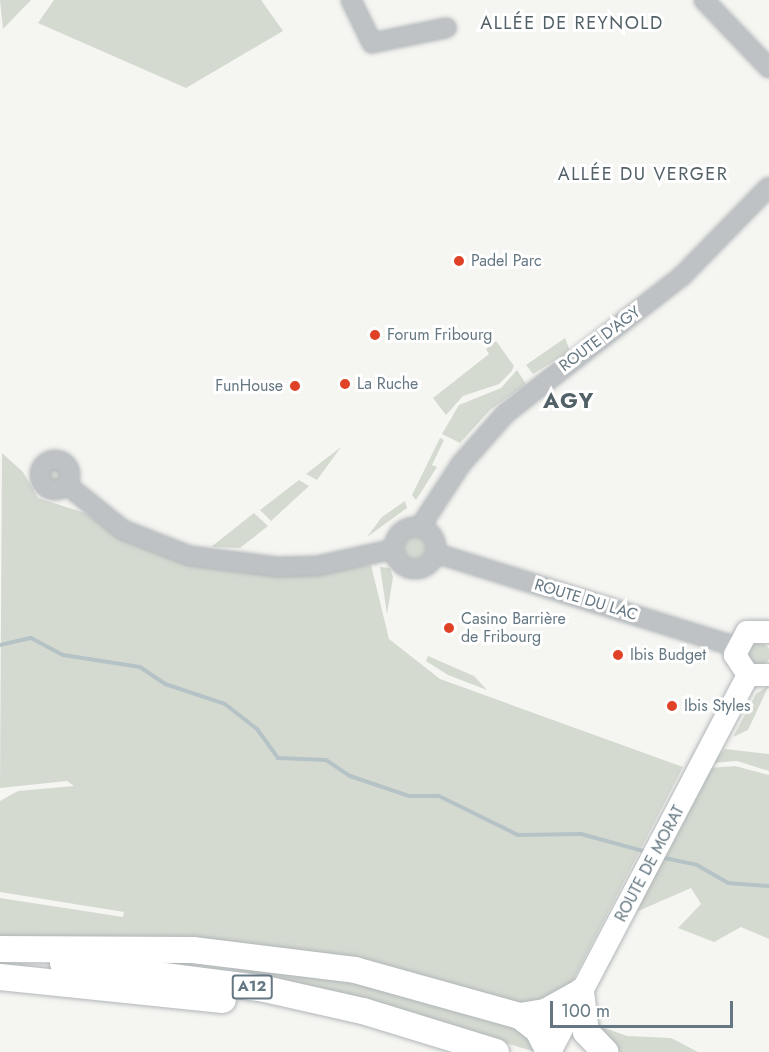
<!DOCTYPE html>
<meta charset="utf-8">
<style>
body{margin:0}
#map{position:relative;width:769px;height:1052px;overflow:hidden;background:#f5f5f1;font-family:Jost,sans-serif}
div>[style]{position:absolute}
[style*='--x']{left:calc(var(--x)*1px);top:calc(var(--y)*1px);width:calc(var(--w)*1px);rotate:calc(var(--a)*1deg)}
.green>*{inset:0;background:#d5dad1}
.round{border-radius:50%}
.stream>*{height:4px;margin:-2px;padding:0 2px;transform-origin:2px;border-radius:2px;background:#b5c3c6}
.roads{filter:drop-shadow(0 0 2px #b1b6b9) drop-shadow(0 0 2px #b1b6b9)}
.minor>*{height:18px;margin:-9px;padding:0 9px;transform-origin:9px;border-radius:9px;background:#bec2c5}
.minor>.ring{margin:-9px;padding:0;box-sizing:content-box;background:none;border:18px solid #bec2c5;border-radius:50%}
.major>*{height:22px;margin:-11px;padding:0 11px;transform-origin:11px;border-radius:11px;background:#fff}
.highway>*{height:26px;margin:-13px;padding:0 13px;transform-origin:13px;border-radius:13px;background:#fff}
.dots>*{width:16px;height:16px;translate:-50% -50%;box-sizing:border-box;border:3px solid #fff;border-radius:50%}
span{translate:-50% -50%;white-space:nowrap;text-align:center;line-height:1.15;-webkit-text-stroke:6px #fff;paint-order:stroke}
.shield-label span{padding:2px 4px;background:#fff;border:2px solid;border-radius:4px;-webkit-text-stroke-width:0}
.shield-label{font-size:15px;color:#647782;font-weight:700}
.poi-label{font-size:16px;color:#647782}
.left{translate:0 -50%;text-align:left}
.right{translate:-100% -50%;text-align:right}
.street-label{font-size:16px;color:#647782}
.neighbourhood-label{font-size:18px;color:#526067;letter-spacing:1.5px}
.district-label{font-size:22px;color:#526067;font-weight:700;letter-spacing:1.5px}
.scale{position:absolute;left:550px;top:1001px;width:183px;height:27px;box-sizing:border-box;border:3px solid #647782;border-top:0;padding-left:8px;font-size:18px;line-height:21px;white-space:nowrap;color:#647782;-webkit-text-stroke:4px #fff;paint-order:stroke}
</style>
<div id="map">
<div class="green">
<i style="clip-path:polygon(0 0,31px 0,3px 29px)"></i>
<i style="clip-path:polygon(54px 0,261px 0,283px 31px,186px 88px,38px 23px)"></i>
<i style="clip-path:polygon(565px 338px,570px 351px,533px 374px,526px 365px)"></i>
<i style="clip-path:polygon(496px 341px,514px 366px,511px 372px,499px 384px,463px 396px,446px 415px,433px 398px,489px 354px,486px 349px)"></i>
<i style="clip-path:polygon(517px 370px,526px 384px,490px 410px,460px 443px,442px 434px,459px 405px,501px 388px)"></i>
<i style="clip-path:polygon(440px 438px,444px 440px,432px 465px,437px 467px,416px 500px,412px 495px)"></i>
<i style="clip-path:polygon(341px 447px,317px 480px,306px 474px)"></i>
<i style="clip-path:polygon(2px 453px,23px 472px,38px 498px,85px 513px,118px 536px,163px 556px,271px 575px,371px 565px,389px 639px,440px 679px,683px 767px,536px 1052px,326px 991px,117px 941px,0 941px,0 898px,123px 917px,124px 912px,0 892px,0 801px,18px 791px,74px 786px,67px 781px,0 788px)"></i>
<i class="round" style="left:45px;top:465px;width:20px;height:20px"></i>
<i style="clip-path:polygon(299px 480px,309px 486px,271px 521px,260px 510px)"></i>
<i style="clip-path:polygon(405px 501px,407px 508px,367px 537px,382px 517px)"></i>
<i style="clip-path:polygon(254px 513px,268px 526px,240px 548px,211px 547px)"></i>
<i class="round" style="left:404px;top:537px;width:22px;height:22px"></i>
<i style="clip-path:polygon(380px 567px,390px 568px,393px 577px,387px 614px)"></i>
<i class="round" style="left:748px;top:643px;width:22px;height:22px"></i>
<i style="clip-path:polygon(428px 656px,474px 676px,487px 690px,448px 675px,426px 661px)"></i>
<i style="clip-path:polygon(769px 685px,748px 730px,733px 737px,756px 694px)"></i>
<i style="clip-path:polygon(725px 749px,769px 754px,769px 771px,737px 761px,712px 763px)"></i>
<i style="clip-path:polygon(735px 766px,769px 775px,769px 939px,741px 927px,714px 942px,678px 928px,701px 904px,691px 888px,636px 912px,709px 768px)"></i>
<i style="clip-path:polygon(580px 1019px,627px 1036px,671px 1038px,698px 1052px,616px 1052px)"></i>
</div>
<div class="stream">
<i style="--x:0;--y:645;--w:32;--a:-13"></i>
<i style="--x:31;--y:638;--w:36;--a:28"></i>
<i style="--x:63;--y:655;--w:78;--a:8.9"></i>
<i style="--x:140;--y:667;--w:30;--a:34"></i>
<i style="--x:165;--y:684;--w:63;--a:18.4"></i>
<i style="--x:225;--y:704;--w:41;--a:38"></i>
<i style="--x:257;--y:729;--w:36;--a:54"></i>
<i style="--x:278;--y:758;--w:48;--a:2.4"></i>
<i style="--x:326;--y:760;--w:29;--a:34"></i>
<i style="--x:350;--y:776;--w:62;--a:18.7"></i>
<i style="--x:409;--y:796;--w:30;--a:0"></i>
<i style="--x:439;--y:796;--w:88;--a:26.3"></i>
<i style="--x:518;--y:835;--w:63;--a:-0.9"></i>
<i style="--x:581;--y:834;--w:68;--a:15.3"></i>
<i style="--x:660;--y:857;--w:38;--a:12"></i>
<i style="--x:697;--y:865;--w:36;--a:30"></i>
<i style="--x:728;--y:883;--w:41;--a:4.2"></i>
</div>
<div class="roads">
<div class="minor">
<i style="--x:351;--y:0;--w:48;--a:64"></i>
<i style="--x:372;--y:43;--w:76;--a:-11.5"></i>
<i style="--x:704;--y:0;--w:94;--a:46.3"></i>
<i class="ring" style="left:40px;top:460px;width:12px;height:12px"></i>
<i style="--x:67;--y:485;--w:72;--a:38.8"></i>
<i style="--x:123;--y:530;--w:72;--a:21.2"></i>
<i style="--x:190;--y:556;--w:88;--a:7.2"></i>
<i style="--x:277;--y:567;--w:40;--a:-1.4"></i>
<i style="--x:317;--y:566;--w:79;--a:-12.4"></i>
<i style="--x:420;--y:527;--w:75;--a:-56.9"></i>
<i style="--x:461;--y:464;--w:68;--a:-48.6"></i>
<i style="--x:506;--y:413;--w:223;--a:-37.9"></i>
<i style="--x:682;--y:276;--w:124;--a:-45.7"></i>
<i class="ring" style="left:394px;top:527px;width:24px;height:24px"></i>
<i style="--x:435;--y:553;--w:315;--a:17.3"></i>
</div>
<div class="major">
<i style="--x:769;--y:632;--w:22;--a:180"></i>
<i style="--x:747;--y:632;--w:26;--a:118"></i>
<i style="--x:735;--y:655;--w:24;--a:57"></i>
<i style="--x:748;--y:675;--w:21;--a:0"></i>
<i style="--x:550;--y:1052;--w:426;--a:-62.3"></i>
</div>
<div class="highway">
<i style="--x:0;--y:949;--w:193;--a:0.3"></i>
<i style="--x:193;--y:950;--w:163;--a:7"></i>
<i style="--x:355;--y:970;--w:171;--a:15.6"></i>
<i style="--x:520;--y:1016;--w:23;--a:38"></i>
<i style="--x:538;--y:1030;--w:25;--a:63"></i>
<i style="--x:63;--y:963;--w:204;--a:7.3"></i>
<i style="--x:265;--y:989;--w:100;--a:12.7"></i>
<i style="--x:363;--y:1011;--w:139;--a:17.1"></i>
<i style="--x:0;--y:977;--w:224;--a:5.9"></i>
<i style="--x:520;--y:1016;--w:25;--a:-9"></i>
<i style="--x:545;--y:1012;--w:41;--a:-29.1"></i>
<i style="--x:581;--y:992;--w:40;--a:82.9"></i>
<i style="--x:586;--y:1032;--w:28;--a:46"></i>
</div>
</div>
<div class="dots">
<i style="left:459px;top:261px;background:#e04227"></i>
<i style="left:375px;top:335px;background:#e04227"></i>
<i style="left:345px;top:384px;background:#e04227"></i>
<i style="left:295px;top:386px;background:#e04227"></i>
<i style="left:449px;top:628px;background:#e04227"></i>
<i style="left:618px;top:655px;background:#e04227"></i>
<i style="left:672px;top:706px;background:#e04227"></i>
</div>
<div class="shield-label">
<span style="left:252px;top:987px">A12</span>
</div>
<div class="poi-label">
<span class="left" style="left:471px;top:261px">Padel Parc</span>
<span class="left" style="left:387px;top:335px">Forum Fribourg</span>
<span class="left" style="left:357px;top:384px">La Ruche</span>
<span class="right" style="left:283px;top:386px">FunHouse</span>
<span class="left" style="left:461px;top:628px">Casino Barrière<br>de Fribourg</span>
<span class="left" style="left:630px;top:655px">Ibis Budget</span>
<span class="left" style="left:684px;top:706px">Ibis Styles</span>
</div>
<div class="street-label">
<span style="left:600px;top:339px;rotate:-37deg">ROUTE D'AGY</span>
<span style="left:586px;top:600px;rotate:17deg">ROUTE DU LAC</span>
<span style="left:650px;top:864px;rotate:-62deg">ROUTE DE MORAT</span>
</div>
<div class="neighbourhood-label">
<span style="left:572px;top:23px">ALLÉE DE REYNOLD</span>
<span style="left:643px;top:174px">ALLÉE DU VERGER</span>
</div>
<div class="district-label">
<span style="left:569px;top:401px">AGY</span>
</div>
<div class="scale">100 m</div>
</div>
